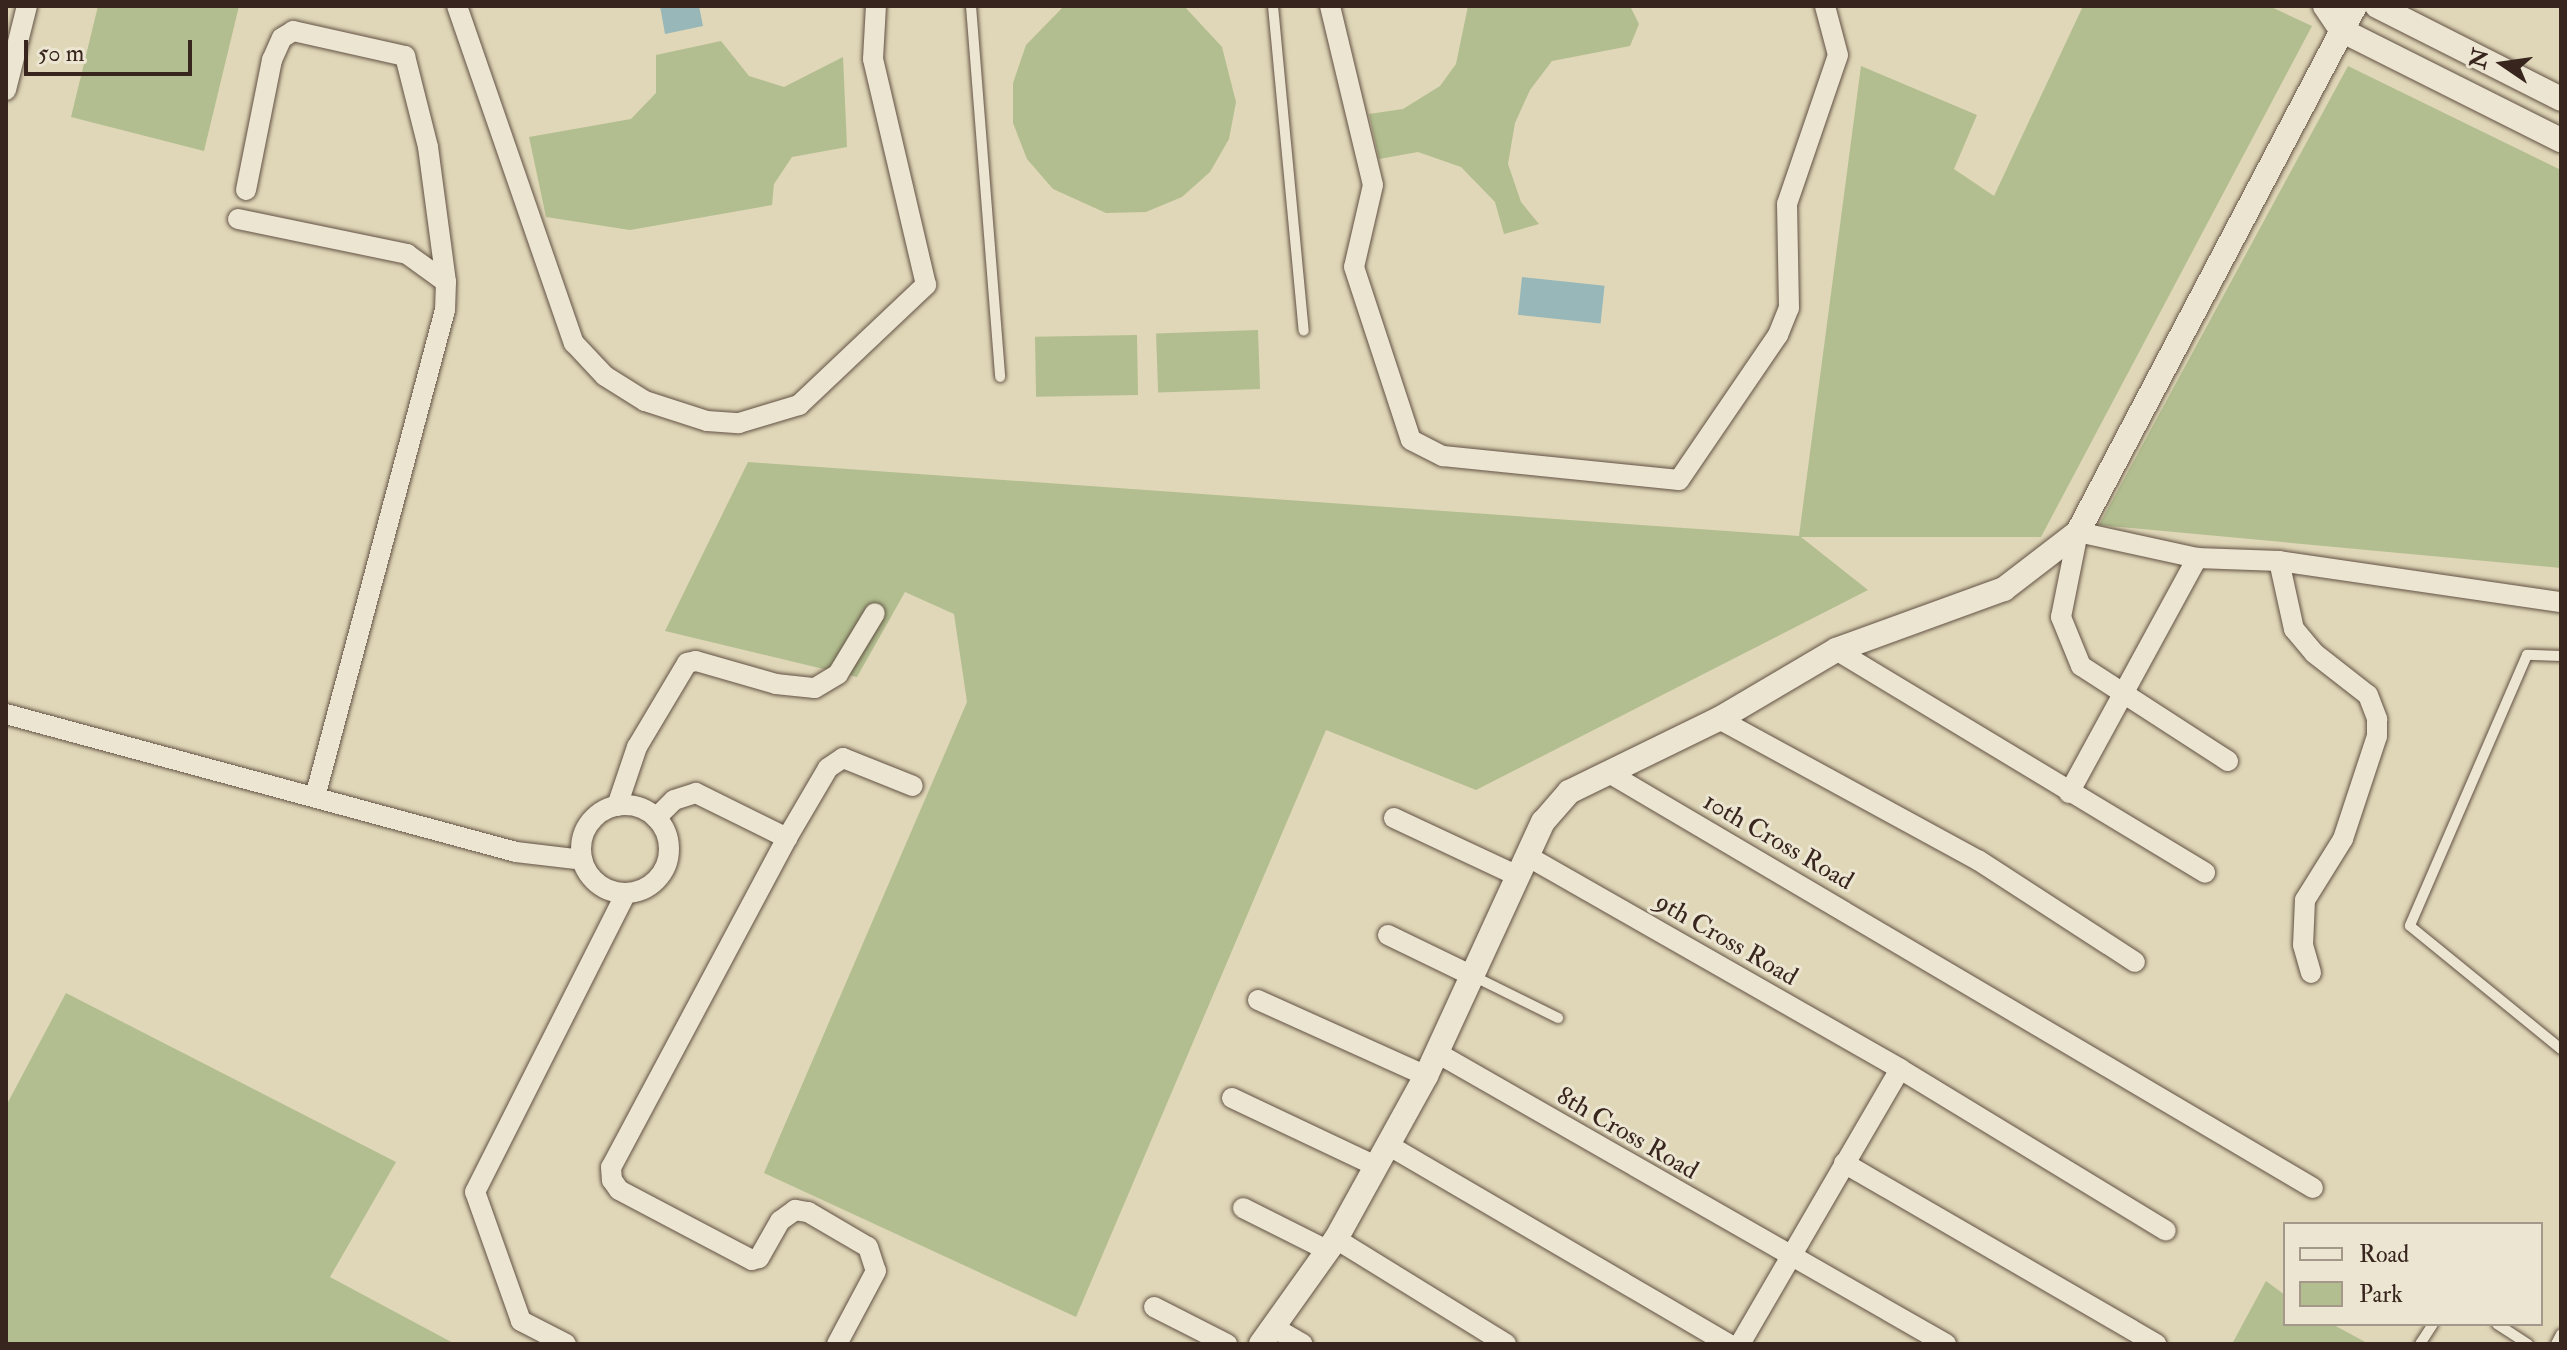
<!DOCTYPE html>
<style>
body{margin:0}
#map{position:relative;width:2567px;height:1350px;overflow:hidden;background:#e0d7b8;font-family:"IM FELL Double Pica",serif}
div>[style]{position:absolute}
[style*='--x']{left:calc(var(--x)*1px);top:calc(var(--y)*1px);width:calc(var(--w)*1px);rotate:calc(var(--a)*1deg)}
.green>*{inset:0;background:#b2be8f;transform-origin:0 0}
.water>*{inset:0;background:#97b7b9;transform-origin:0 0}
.roads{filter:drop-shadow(0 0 2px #625244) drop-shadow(0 0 2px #625244)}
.service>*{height:10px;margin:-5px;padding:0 5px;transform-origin:5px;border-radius:5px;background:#ebe5d1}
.minor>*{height:20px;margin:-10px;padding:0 10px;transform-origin:10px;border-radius:10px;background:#ebe5d1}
.minor>.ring{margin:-10px;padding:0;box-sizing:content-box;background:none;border:20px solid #ebe5d1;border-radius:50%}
.tertiary>*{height:24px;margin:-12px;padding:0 12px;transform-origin:12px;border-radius:12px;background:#ebe5d1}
span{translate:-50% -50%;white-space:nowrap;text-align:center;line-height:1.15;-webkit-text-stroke:6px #ebe5d1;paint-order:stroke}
.street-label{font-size:26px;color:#38251e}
.frame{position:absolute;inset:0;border:8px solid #38251e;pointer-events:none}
.legend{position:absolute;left:2283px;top:1222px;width:260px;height:104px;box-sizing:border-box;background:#ebe5d1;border:2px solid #a39889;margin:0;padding:10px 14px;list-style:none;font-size:24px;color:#38251e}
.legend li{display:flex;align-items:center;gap:16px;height:40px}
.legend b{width:40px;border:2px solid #a39889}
.north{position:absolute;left:2463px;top:24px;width:80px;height:80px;-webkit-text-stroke:6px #ebe5d1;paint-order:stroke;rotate:283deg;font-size:22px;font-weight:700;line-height:32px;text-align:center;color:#38251e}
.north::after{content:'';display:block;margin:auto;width:28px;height:36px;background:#38251e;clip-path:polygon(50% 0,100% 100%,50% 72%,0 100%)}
.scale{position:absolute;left:24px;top:40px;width:168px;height:36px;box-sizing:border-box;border:4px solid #38251e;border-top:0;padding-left:10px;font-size:24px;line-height:28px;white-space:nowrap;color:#38251e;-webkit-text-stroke:6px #ebe5d1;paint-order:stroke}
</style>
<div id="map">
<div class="green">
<i style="clip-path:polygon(98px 6px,239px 6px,204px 151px,71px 117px)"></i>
<i style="clip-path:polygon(1064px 6px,1184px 6px,1222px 47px,1236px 102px,1229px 139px,1210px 172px,1182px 197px,1146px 212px,1106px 213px,1053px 189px,1027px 159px,1013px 123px,1013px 83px,1026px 45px)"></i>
<i style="clip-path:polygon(1468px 6px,1630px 6px,1639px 24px,1630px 46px,1552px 61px,1530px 90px,1515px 123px,1508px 164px,1521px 202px,1539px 224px,1504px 234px,1495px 202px,1461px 167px,1418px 152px,1379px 159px,1369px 114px,1403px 109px,1440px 86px,1456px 64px)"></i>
<i style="clip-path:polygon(2083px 6px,2269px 6px,2312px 26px,2041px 537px,1801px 537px,1868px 590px,1476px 790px,1326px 730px,1076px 1317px,764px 1173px,967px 702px,954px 614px,905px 592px,857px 677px,665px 631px,748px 462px,1799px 536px,1861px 66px,1977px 115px,1954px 169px,1994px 196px)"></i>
<i style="clip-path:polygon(721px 41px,749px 76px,784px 87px,843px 57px,847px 147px,792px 157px,774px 184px,772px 205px,630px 230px,546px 217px,529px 137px,631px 119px,656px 93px,656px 55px)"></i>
<i style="clip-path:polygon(2348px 66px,2561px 170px,2561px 568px,2099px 525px)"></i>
<i style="left:1258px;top:330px;width:59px;height:102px;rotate:88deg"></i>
<i style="left:1137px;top:335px;width:60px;height:102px;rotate:89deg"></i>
<i style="clip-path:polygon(66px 993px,396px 1162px,330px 1277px,455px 1344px,6px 1344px,6px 1106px)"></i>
<i style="clip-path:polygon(2266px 1281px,2285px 1295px,2285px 1324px,2332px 1324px,2369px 1344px,2232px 1344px)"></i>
</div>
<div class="water">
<i style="clip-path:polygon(660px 6px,699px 6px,703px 26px,665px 34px)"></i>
<i style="left:1522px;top:277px;width:83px;height:38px;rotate:6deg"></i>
</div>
<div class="roads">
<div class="service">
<i style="--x:971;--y:6;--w:372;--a:85.5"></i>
<i style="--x:1273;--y:6;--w:326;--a:84.6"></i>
<i style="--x:2561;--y:656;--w:34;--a:-178"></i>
<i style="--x:2527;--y:655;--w:295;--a:113.4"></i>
<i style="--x:2410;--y:926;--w:195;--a:39.2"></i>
<i style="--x:1473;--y:976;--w:95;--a:26.3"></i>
<i style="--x:2497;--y:1324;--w:37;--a:33"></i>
<i style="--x:2420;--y:1344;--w:24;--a:-57"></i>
<i style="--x:2556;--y:1344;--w:11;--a:-63"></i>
</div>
<div class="minor">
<i style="--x:457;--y:6;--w:357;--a:70.9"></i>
<i style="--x:574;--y:343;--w:45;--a:46.8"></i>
<i style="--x:605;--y:376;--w:47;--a:32"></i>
<i style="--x:645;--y:401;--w:65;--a:17.9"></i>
<i style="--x:707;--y:421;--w:32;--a:4"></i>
<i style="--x:739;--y:423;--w:63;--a:-16.7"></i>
<i style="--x:799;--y:405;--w:175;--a:-43.4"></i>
<i style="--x:926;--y:285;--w:232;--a:-103.2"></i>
<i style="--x:873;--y:59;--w:53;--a:-86.8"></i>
<i style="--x:1330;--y:6;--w:184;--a:76.5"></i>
<i style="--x:1373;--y:185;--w:84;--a:103"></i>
<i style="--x:1354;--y:267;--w:182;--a:71.8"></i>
<i style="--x:1411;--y:440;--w:36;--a:27"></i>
<i style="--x:1443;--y:456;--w:237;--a:5.8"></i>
<i style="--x:1679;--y:480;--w:176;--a:-55.7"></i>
<i style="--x:1778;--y:335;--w:29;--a:-68"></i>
<i style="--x:1789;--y:308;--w:104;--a:-91.1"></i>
<i style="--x:1787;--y:204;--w:157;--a:-71.1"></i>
<i style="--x:1838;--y:55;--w:51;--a:-104.9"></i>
<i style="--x:6;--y:90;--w:87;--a:-76"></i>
<i style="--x:246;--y:190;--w:133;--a:-78.7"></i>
<i style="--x:272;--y:60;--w:24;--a:-66"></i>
<i style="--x:282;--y:38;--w:13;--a:-32"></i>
<i style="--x:293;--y:31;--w:115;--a:12.6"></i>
<i style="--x:405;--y:56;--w:94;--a:75.8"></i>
<i style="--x:428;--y:147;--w:136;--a:82.4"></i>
<i style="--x:238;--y:219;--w:173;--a:11.7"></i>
<i style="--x:407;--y:254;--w:48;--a:35.7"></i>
<i style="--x:446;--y:282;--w:28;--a:92"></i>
<i style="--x:445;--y:310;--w:504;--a:104.95"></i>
<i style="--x:2279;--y:561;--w:70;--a:77.6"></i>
<i style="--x:2294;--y:629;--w:31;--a:50"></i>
<i style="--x:2314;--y:653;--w:68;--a:37.9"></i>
<i style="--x:2368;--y:695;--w:26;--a:69"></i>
<i style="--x:2377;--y:719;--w:17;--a:90"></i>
<i style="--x:2377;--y:736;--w:108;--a:108.3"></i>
<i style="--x:2343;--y:839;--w:72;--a:121.9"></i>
<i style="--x:2305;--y:900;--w:45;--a:92.5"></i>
<i style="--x:2303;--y:945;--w:29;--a:74"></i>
<i style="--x:1836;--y:650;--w:431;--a:31.1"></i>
<i style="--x:6;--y:714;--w:528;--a:15.14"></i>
<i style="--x:516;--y:852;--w:67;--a:6.8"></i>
<i style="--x:1719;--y:719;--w:295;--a:28.6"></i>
<i style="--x:1978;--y:860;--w:187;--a:33"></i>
<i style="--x:2228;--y:761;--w:175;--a:-147.1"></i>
<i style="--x:2081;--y:666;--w:53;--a:-112.2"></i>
<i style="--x:2061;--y:617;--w:87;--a:-78.7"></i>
<i style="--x:2078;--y:532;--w:122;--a:12.3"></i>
<i style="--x:2197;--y:558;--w:82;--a:2.1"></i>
<i style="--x:2279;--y:561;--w:285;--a:8.3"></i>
<i style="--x:1609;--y:773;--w:817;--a:30.52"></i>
<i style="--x:2069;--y:793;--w:268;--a:-61.4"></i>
<i class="ring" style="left:581px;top:805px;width:68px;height:68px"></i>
<i style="--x:617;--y:806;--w:62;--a:-71.3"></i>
<i style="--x:637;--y:747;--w:98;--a:-59.2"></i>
<i style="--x:687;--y:663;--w:9;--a:-13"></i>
<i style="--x:696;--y:661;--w:83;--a:16"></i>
<i style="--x:776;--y:684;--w:39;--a:6"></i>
<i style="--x:815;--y:688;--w:27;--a:-31"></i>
<i style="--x:838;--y:674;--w:71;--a:-58.8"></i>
<i style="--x:656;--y:818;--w:25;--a:-45"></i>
<i style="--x:674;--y:800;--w:23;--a:-18"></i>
<i style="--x:696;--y:793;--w:102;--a:26.3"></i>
<i style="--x:787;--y:838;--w:373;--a:118.1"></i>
<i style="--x:611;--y:1167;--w:13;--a:86"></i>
<i style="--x:612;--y:1180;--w:12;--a:55"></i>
<i style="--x:619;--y:1190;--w:150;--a:27.8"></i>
<i style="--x:752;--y:1260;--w:7;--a:-16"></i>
<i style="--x:759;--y:1258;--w:43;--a:-60.4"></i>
<i style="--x:780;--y:1221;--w:19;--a:-36"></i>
<i style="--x:795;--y:1210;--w:13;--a:9"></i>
<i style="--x:808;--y:1212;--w:69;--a:30.3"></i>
<i style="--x:868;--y:1247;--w:25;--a:72"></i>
<i style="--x:876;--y:1271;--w:83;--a:118.1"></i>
<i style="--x:1394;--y:818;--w:137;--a:25.1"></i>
<i style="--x:787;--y:838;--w:81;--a:-59.6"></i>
<i style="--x:828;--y:768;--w:18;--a:-34"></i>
<i style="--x:843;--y:758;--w:75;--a:21.8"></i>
<i style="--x:1527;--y:856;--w:430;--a:29.7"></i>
<i style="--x:1900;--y:1069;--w:311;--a:31.3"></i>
<i style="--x:1388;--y:935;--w:94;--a:25.8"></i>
<i style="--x:1258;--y:1000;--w:184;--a:24.3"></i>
<i style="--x:1439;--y:1054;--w:584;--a:29.77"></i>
<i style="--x:1232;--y:1098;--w:159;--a:25.3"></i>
<i style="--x:1388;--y:1145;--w:395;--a:30.3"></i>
<i style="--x:1844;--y:1163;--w:361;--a:30.1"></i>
<i style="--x:1243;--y:1208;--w:94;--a:26.6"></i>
<i style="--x:1336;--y:1239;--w:200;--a:31.7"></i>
<i style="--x:1154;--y:1307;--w:82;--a:26.9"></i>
<i style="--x:1273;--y:1327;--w:34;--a:30"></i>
<i style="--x:566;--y:1344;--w:51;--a:-152.9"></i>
<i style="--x:521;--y:1321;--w:137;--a:-109.6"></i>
<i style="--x:475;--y:1192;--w:335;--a:-63.2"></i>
<i style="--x:1740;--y:1344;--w:318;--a:-59.8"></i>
</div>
<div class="tertiary">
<i style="--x:2325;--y:6;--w:29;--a:56"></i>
<i style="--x:2377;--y:6;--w:206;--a:26.8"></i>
<i style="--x:2341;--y:30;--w:246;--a:26.6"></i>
<i style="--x:1261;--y:1344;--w:129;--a:-54.5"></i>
<i style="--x:1336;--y:1239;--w:186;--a:-61.1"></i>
<i style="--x:1426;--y:1076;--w:280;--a:-65.3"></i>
<i style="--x:1543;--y:822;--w:40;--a:-49"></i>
<i style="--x:1569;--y:792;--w:167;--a:-26"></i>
<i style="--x:1719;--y:719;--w:136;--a:-30.5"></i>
<i style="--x:1836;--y:650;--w:179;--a:-20"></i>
<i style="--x:2004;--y:589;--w:93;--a:-37.6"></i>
<i style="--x:2078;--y:532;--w:594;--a:-62.23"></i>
</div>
</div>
<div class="street-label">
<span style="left:1778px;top:842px;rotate:30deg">10th Cross Road</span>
<span style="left:1726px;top:940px;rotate:30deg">9th Cross Road</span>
<span style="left:1627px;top:1134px;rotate:30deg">8th Cross Road</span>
</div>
<div class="frame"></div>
<ul class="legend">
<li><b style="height:10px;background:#ebe5d1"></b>Road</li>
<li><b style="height:22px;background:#b2be8f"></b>Park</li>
</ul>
<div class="north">N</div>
<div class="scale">50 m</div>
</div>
